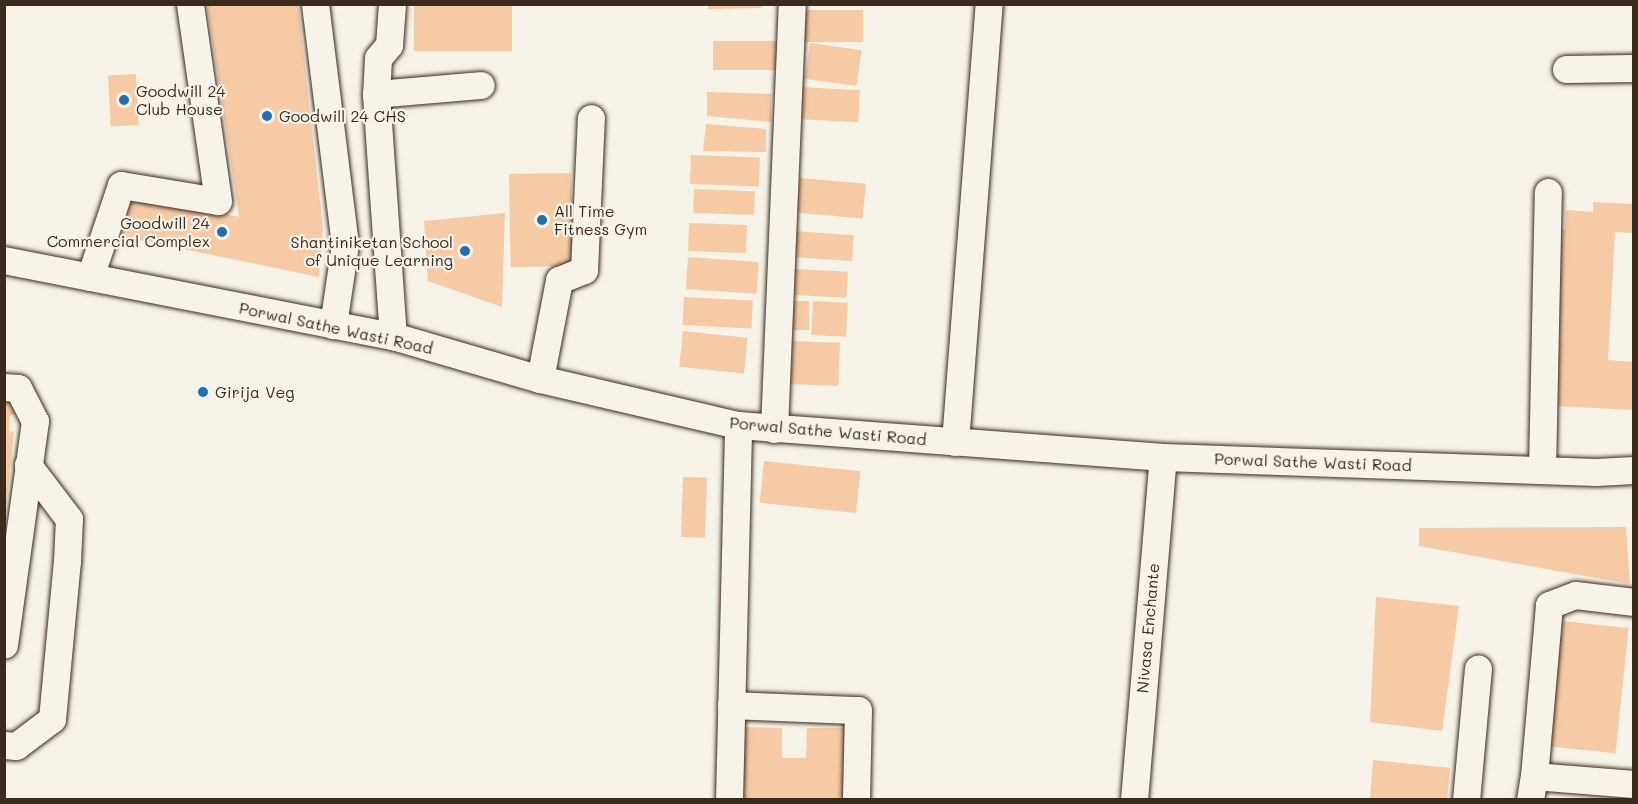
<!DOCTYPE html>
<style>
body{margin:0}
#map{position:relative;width:1638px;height:804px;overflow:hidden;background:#f7f3e8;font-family:Mali,sans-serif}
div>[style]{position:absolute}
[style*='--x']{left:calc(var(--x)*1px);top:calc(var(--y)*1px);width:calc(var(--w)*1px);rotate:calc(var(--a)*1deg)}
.building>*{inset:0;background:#f7caa6;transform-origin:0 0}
.roads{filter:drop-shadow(0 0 2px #3b2a1e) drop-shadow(0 0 2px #3b2a1e)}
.minor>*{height:27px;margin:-13.5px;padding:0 13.5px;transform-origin:13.5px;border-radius:13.5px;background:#f7f3e8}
.dots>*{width:16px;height:16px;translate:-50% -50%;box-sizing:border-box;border:3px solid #f7f3e8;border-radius:50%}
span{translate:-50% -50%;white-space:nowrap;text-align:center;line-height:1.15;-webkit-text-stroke:4.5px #f7f3e8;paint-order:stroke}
.poi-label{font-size:16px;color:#3b2a1e}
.left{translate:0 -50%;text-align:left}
.right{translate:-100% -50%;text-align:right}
.street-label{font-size:16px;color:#3b2a1e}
.frame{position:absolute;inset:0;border:6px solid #3b2a1e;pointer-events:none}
</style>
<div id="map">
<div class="building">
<i style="clip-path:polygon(207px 4px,298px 4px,323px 228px,319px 277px,120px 236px,134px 192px,239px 217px)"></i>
<i style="left:414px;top:4px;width:98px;height:47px"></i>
<i style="clip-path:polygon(708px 4px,761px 4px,761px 8px,708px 9px)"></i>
<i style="left:801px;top:10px;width:62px;height:32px"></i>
<i style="left:781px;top:41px;width:29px;height:68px;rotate:90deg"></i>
<i style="left:810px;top:43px;width:52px;height:36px;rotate:8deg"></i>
<i style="left:136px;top:74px;width:51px;height:28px;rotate:87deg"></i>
<i style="left:799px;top:87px;width:61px;height:32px;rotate:3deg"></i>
<i style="clip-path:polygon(707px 92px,771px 94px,771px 122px,707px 116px)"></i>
<i style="clip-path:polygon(706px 124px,766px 129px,766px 152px,703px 151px)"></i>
<i style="left:691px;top:155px;width:69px;height:29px;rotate:2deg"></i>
<i style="left:571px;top:173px;width:93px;height:62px;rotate:89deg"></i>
<i style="left:800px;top:178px;width:66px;height:35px;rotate:5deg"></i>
<i style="left:694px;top:189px;width:61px;height:24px;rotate:2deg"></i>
<i style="clip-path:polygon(1593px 202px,1634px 204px,1634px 233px,1615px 232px,1608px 360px,1634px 362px,1634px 410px,1555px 406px,1557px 229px,1565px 229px,1566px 210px,1593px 212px)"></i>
<i style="clip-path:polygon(505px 213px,502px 307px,428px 281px,424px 221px)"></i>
<i style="left:689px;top:223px;width:58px;height:28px;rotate:2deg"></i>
<i style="left:794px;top:231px;width:60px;height:26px;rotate:4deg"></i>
<i style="left:688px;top:257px;width:71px;height:32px;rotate:4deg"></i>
<i style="left:794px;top:269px;width:54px;height:26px;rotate:3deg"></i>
<i style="left:684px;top:297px;width:69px;height:28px;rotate:3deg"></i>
<i style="left:784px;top:301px;width:25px;height:29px"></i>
<i style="left:813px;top:301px;width:35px;height:34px;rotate:3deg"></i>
<i style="left:683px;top:331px;width:65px;height:36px;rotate:6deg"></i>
<i style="left:789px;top:341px;width:51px;height:43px;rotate:2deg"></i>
<i style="clip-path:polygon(4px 391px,18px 393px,16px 415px,10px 415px,9px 431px,14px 432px,6px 508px)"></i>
<i style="left:764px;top:461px;width:97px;height:42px;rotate:6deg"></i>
<i style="left:683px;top:477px;width:24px;height:60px;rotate:2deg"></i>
<i style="clip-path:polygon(1626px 527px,1630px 584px,1419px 546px,1419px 528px)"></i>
<i style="clip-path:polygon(1376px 597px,1459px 606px,1442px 731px,1370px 722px)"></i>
<i style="left:1562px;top:621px;width:67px;height:126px;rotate:6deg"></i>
<i style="clip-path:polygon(743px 727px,782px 728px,782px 758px,806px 758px,807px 728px,845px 728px,844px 800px,742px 800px)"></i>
<i style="clip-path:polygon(1373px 760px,1450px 768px,1447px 800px,1370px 800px)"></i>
</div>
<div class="roads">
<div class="minor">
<i style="--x:315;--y:4;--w:242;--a:82.9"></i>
<i style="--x:345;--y:244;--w:82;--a:98.4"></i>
<i style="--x:392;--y:4;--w:41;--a:94.2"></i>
<i style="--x:389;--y:45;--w:17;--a:130"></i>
<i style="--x:378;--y:58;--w:36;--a:93"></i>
<i style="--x:376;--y:94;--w:243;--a:86"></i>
<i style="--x:1566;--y:69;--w:68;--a:-0.8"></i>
<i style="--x:376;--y:94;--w:105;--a:-4.9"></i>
<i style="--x:4;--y:260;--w:396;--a:11.1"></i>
<i style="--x:393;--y:336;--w:153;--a:16.3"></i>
<i style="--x:540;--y:379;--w:203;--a:13.1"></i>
<i style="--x:738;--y:425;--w:426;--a:4.3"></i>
<i style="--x:1163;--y:457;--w:433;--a:2"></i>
<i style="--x:1596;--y:472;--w:38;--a:-3"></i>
<i style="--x:90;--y:277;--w:97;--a:-71.4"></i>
<i style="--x:121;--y:185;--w:98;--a:9.4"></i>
<i style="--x:218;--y:201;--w:199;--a:-98.1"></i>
<i style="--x:540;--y:379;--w:101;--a:-79.1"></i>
<i style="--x:559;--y:280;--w:27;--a:-22"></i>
<i style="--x:584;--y:270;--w:152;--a:-87.4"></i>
<i style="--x:4;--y:387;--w:14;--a:4"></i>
<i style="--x:18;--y:388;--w:37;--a:63"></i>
<i style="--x:35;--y:421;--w:226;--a:97.9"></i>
<i style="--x:774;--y:429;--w:425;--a:-87.6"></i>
<i style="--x:955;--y:442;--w:439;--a:-85.6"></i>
<i style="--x:1542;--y:470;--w:278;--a:-88.8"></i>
<i style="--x:1634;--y:602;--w:59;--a:-173.2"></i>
<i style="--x:1575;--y:595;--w:28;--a:159"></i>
<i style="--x:1549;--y:605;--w:172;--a:95"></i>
<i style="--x:1534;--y:776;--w:100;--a:4.6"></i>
<i style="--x:731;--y:705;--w:127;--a:2.3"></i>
<i style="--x:858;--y:710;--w:90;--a:91.3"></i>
<i style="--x:4;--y:745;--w:12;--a:5"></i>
<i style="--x:16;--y:746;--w:45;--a:-36.9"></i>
<i style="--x:52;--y:719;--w:159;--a:-84.6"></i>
<i style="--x:67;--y:561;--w:42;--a:-87.3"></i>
<i style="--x:69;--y:519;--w:68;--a:-127.2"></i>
<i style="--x:729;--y:800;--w:375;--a:-88.6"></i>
<i style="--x:1134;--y:800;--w:344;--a:-85.2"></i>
<i style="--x:1466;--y:800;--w:132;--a:-84.8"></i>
<i style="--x:1530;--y:800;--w:24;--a:-81"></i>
</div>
</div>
<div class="dots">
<i style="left:124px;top:100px;background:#1f6fb2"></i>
<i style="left:267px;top:116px;background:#1f6fb2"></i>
<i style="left:542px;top:220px;background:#1f6fb2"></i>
<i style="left:222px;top:232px;background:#1f6fb2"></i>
<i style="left:465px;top:251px;background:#1f6fb2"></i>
<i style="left:203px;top:392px;background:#1f6fb2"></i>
</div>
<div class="poi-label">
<span class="left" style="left:136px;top:100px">Goodwill 24<br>Club House</span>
<span class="left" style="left:279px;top:116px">Goodwill 24 CHS</span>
<span class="left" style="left:554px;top:220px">All Time<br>Fitness Gym</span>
<span class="right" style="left:210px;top:232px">Goodwill 24<br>Commercial Complex</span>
<span class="right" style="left:453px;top:251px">Shantiniketan School<br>of Unique Learning</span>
<span class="left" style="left:215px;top:392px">Girija Veg</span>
</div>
<div class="street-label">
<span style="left:336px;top:328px;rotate:12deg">Porwal Sathe Wasti Road</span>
<span style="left:828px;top:431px;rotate:5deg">Porwal Sathe Wasti Road</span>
<span style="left:1313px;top:462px;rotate:2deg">Porwal Sathe Wasti Road</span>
<span style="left:1148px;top:628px;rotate:-85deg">Nivasa Enchante</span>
</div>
<div class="frame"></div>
</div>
